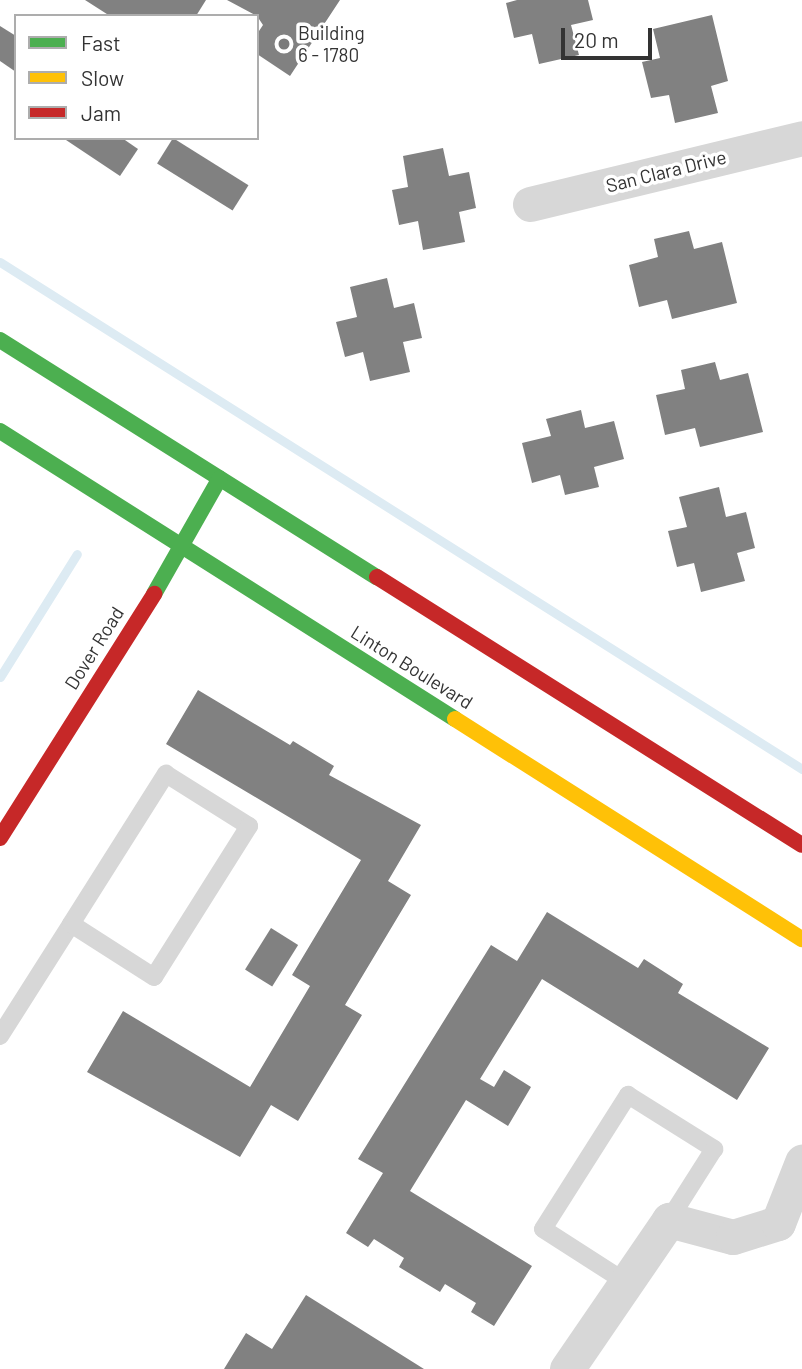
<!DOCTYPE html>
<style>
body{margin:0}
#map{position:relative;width:802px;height:1369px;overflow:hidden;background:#fff;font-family:Barlow,sans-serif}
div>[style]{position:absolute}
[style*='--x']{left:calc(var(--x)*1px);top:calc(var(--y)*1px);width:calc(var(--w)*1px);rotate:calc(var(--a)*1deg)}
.stream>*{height:9px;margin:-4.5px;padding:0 4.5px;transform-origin:4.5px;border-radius:4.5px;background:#ddebf3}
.building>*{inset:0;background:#818181;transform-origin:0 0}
.lane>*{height:18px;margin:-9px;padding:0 9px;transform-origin:9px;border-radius:9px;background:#d7d7d7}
.street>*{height:35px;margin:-17.5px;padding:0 17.5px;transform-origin:17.5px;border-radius:17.5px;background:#d7d7d7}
.fast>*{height:16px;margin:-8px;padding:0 8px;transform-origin:8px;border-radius:8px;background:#4caf50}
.slow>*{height:16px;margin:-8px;padding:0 8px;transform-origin:8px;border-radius:8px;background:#ffc107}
.jam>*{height:16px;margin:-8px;padding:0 8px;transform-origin:8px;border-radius:8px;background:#c62828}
.dots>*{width:19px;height:19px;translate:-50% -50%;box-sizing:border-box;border:4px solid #fff;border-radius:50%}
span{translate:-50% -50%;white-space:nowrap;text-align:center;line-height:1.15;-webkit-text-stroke:7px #fff;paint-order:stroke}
.poi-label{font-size:19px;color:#333}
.left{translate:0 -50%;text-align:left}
.street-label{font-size:19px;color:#333}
.legend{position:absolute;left:14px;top:14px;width:245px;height:126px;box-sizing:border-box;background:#fff;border:2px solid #adadad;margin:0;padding:9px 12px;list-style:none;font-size:21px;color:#333}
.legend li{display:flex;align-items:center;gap:14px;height:35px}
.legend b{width:35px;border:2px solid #adadad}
.scale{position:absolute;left:561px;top:28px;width:91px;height:32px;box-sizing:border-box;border:4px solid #333;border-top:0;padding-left:9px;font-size:21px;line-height:24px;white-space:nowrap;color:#333;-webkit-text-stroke:5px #fff;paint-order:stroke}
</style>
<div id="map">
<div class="stream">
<i style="--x:0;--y:262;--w:949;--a:32.3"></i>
<i style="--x:0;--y:677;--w:145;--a:-58"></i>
</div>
<div class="building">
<i style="clip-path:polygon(85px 0,206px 0,196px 16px,110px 16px)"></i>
<i style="clip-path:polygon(227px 0,340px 0,290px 76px,257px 54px,257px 34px,263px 25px,257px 16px)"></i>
<i style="clip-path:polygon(517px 0,588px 0,593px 20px,571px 25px,579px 55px,539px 64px,532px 34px,514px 38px,506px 3px)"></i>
<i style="clip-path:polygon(712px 15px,728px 81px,711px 86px,718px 113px,675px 123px,669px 95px,651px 98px,642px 62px,660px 58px,653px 29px)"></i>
<i style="clip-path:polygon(0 26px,16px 36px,16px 72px,0 61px)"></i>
<i style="clip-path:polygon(63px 138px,122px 138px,138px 149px,120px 176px)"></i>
<i style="left:173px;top:138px;width:89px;height:30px;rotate:32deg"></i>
<i style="clip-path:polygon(443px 148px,449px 176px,469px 172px,476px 208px,459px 212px,465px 242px,423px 250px,418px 221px,399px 225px,392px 190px,408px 187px,403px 156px)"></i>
<i style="clip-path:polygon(689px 231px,694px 249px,722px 242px,737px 303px,672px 319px,667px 300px,639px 307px,629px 265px,658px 257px,654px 239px)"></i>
<i style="clip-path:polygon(387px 278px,394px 308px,414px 303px,422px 338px,403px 342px,410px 372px,370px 381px,363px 352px,345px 357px,336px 322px,357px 317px,350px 287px)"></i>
<i style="clip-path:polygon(715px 362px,720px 380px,748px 373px,763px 432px,700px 447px,695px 428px,665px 435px,656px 395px,685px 389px,681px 370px)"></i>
<i style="clip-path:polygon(581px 410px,585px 428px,614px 421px,624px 459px,594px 467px,599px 487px,565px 495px,560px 475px,532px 483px,522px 443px,551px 436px,546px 419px)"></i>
<i style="clip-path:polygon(719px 487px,726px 517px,746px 512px,755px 548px,737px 553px,745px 581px,701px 592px,694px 563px,677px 567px,668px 531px,687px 527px,679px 497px)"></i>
<i style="clip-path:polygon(198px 690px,290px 745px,293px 741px,334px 766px,329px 775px,421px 825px,388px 881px,411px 895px,345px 1005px,362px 1015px,298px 1121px,271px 1105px,240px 1157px,87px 1072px,123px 1011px,250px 1087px,310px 986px,292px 975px,361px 860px,166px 744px)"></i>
<i style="clip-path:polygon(547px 912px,638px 968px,644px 959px,683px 984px,678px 993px,769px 1048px,737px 1100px,542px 979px,480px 1079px,494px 1087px,504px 1070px,531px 1087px,508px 1126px,466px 1100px,410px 1191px,532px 1266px,494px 1326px,471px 1312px,476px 1303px,445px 1284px,440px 1292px,399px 1267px,404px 1258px,374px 1239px,368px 1247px,346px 1233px,383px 1173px,358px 1159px,491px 945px,517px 961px)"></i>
<i style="left:271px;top:928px;width:32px;height:49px;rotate:32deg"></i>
<i style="clip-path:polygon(306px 1295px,424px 1369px,224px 1369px,246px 1333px,272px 1349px)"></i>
</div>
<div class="lane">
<i style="--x:0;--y:1036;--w:133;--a:-57.6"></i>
<i style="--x:71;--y:924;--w:178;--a:-57.7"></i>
<i style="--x:166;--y:774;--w:98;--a:32.1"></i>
<i style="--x:249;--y:826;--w:178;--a:122.2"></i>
<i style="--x:154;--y:977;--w:98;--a:-147.4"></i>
<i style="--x:624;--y:1281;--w:96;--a:-147.3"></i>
<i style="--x:543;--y:1229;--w:159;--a:-57.6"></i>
<i style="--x:628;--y:1095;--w:102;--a:32.1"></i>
<i style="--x:714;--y:1149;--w:84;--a:122.4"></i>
</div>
<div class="street">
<i style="--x:530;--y:204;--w:280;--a:-13.6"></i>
<i style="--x:567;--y:1369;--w:181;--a:-55.6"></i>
<i style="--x:669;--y:1220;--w:66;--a:14.9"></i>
<i style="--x:733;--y:1237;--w:47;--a:-17.3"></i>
<i style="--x:778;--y:1223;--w:66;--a:-68.5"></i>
</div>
<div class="fast">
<i style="--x:0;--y:340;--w:445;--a:32.2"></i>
<i style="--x:0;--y:431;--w:538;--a:32.33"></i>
<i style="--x:154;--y:594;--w:133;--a:-60.4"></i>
</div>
<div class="slow">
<i style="--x:455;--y:719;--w:411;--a:32.4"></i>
</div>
<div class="jam">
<i style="--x:377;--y:577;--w:502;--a:32.24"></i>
<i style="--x:0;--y:838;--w:289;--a:-57.7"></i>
</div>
<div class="dots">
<i style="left:284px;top:44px;background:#7a7a7a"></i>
</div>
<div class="poi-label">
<span class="left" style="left:298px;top:44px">Building<br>6 - 1780</span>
</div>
<div class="street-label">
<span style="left:666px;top:171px;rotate:-14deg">San Clara Drive</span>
<span style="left:94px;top:648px;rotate:-58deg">Dover Road</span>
<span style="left:412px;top:667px;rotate:32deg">Linton Boulevard</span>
</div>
<ul class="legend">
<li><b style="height:9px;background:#4caf50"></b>Fast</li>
<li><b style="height:9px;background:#ffc107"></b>Slow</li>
<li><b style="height:9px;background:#c62828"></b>Jam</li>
</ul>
<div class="scale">20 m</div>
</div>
